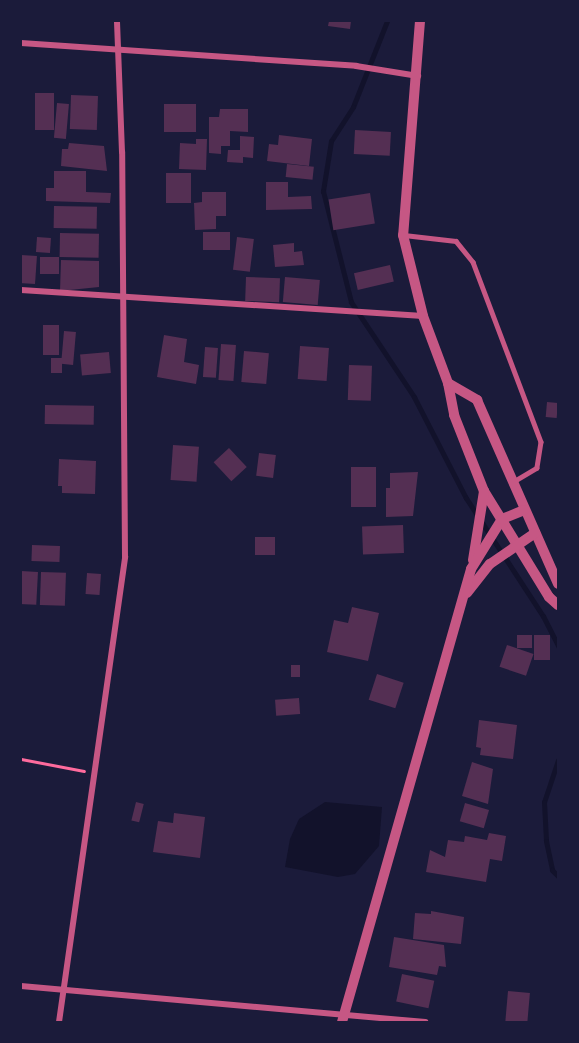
<!DOCTYPE html>
<style>
body{margin:0}
#map{position:relative;width:579px;height:1043px;overflow:hidden;background:#1b1b3a;font-family:"Golos Text",sans-serif}
div>[style]{position:absolute}
[style*='--x']{left:calc(var(--x)*1px);top:calc(var(--y)*1px);width:calc(var(--w)*1px);rotate:calc(var(--a)*1deg)}
.water>*{inset:0;background:#12122b}
.stream>*{height:5px;margin:-2.5px;padding:0 2.5px;transform-origin:2.5px;border-radius:2.5px;background:#12122b}
.building>*{inset:0;background:#542f53;transform-origin:0 0}
.path>*{height:3px;margin:-1.5px;padding:0 1.5px;transform-origin:1.5px;border-radius:1.5px;background:#ff6b9d}
.service>*{height:4.5px;margin:-2.25px;padding:0 2.25px;transform-origin:2.25px;border-radius:2.25px;background:#c65784}
.minor>*{height:6px;margin:-3px;padding:0 3px;transform-origin:3px;border-radius:3px;background:#c65784}
.tertiary>*{height:10px;margin:-5px;padding:0 5px;transform-origin:5px;border-radius:5px;background:#c65784}
span{translate:-50% -50%;white-space:nowrap;text-align:center;line-height:1.15;-webkit-text-stroke:6px #1b1b3a;paint-order:stroke}
.frame{position:absolute;inset:0;border:22px solid #1b1b3a;pointer-events:none}
</style>
<div id="map">
<div class="water">
<i style="clip-path:polygon(325px 802px,382px 807px,379px 846px,355px 874px,338px 877px,285px 867px,290px 839px,299px 819px)"></i>
</div>
<div class="stream">
<i style="--x:387;--y:21;--w:92;--a:111.6"></i>
<i style="--x:353;--y:107;--w:40;--a:122.9"></i>
<i style="--x:331;--y:141;--w:51;--a:99.1"></i>
<i style="--x:323;--y:191;--w:114;--a:75.8"></i>
<i style="--x:351;--y:302;--w:114;--a:56.4"></i>
<i style="--x:414;--y:397;--w:114;--a:62.8"></i>
<i style="--x:466;--y:498;--w:141;--a:56.9"></i>
<i style="--x:543;--y:616;--w:34;--a:63"></i>
<i style="--x:558;--y:760;--w:44;--a:108.4"></i>
<i style="--x:544;--y:802;--w:39;--a:87"></i>
<i style="--x:546;--y:841;--w:30;--a:78"></i>
<i style="--x:552;--y:870;--w:8;--a:45"></i>
</div>
<div class="building">
<i style="clip-path:polygon(329px 21px,351px 21px,350px 29px,328px 26px)"></i>
<i style="left:35px;top:93px;width:19px;height:37px"></i>
<i style="left:71px;top:95px;width:27px;height:34px;rotate:2deg"></i>
<i style="left:57px;top:103px;width:12px;height:35px;rotate:5deg"></i>
<i style="left:164px;top:104px;width:32px;height:28px"></i>
<i style="clip-path:polygon(220px 109px,248px 109px,248px 132px,230px 131px,230px 146px,221px 146px,221px 154px,209px 153px,209px 117px,219px 117px)"></i>
<i style="left:355px;top:130px;width:36px;height:24px;rotate:3deg"></i>
<i style="clip-path:polygon(279px 135px,312px 139px,309px 166px,267px 161px,269px 144px,278px 145px)"></i>
<i style="clip-path:polygon(240px 136px,254px 137px,253px 158px,243px 157px,243px 163px,227px 162px,228px 150px,240px 150px)"></i>
<i style="clip-path:polygon(196px 139px,207px 139px,206px 170px,179px 169px,180px 143px,196px 144px)"></i>
<i style="clip-path:polygon(69px 143px,104px 146px,107px 171px,61px 166px,62px 149px,68px 149px)"></i>
<i style="left:287px;top:164px;width:27px;height:13px;rotate:6deg"></i>
<i style="clip-path:polygon(54px 171px,86px 171px,86px 192px,111px 193px,110px 203px,46px 201px,46px 188px,54px 188px)"></i>
<i style="left:166px;top:173px;width:25px;height:30px"></i>
<i style="clip-path:polygon(266px 182px,288px 182px,288px 197px,311px 196px,312px 209px,266px 210px)"></i>
<i style="clip-path:polygon(202px 192px,226px 192px,226px 216px,216px 216px,216px 229px,195px 230px,194px 203px,202px 202px)"></i>
<i style="left:370px;top:193px;width:31px;height:42px;rotate:81deg"></i>
<i style="left:54px;top:206px;width:43px;height:22px;rotate:1deg"></i>
<i style="left:203px;top:232px;width:27px;height:18px"></i>
<i style="left:60px;top:233px;width:39px;height:24px;rotate:1deg"></i>
<i style="left:37px;top:237px;width:14px;height:15px;rotate:4deg"></i>
<i style="left:237px;top:237px;width:17px;height:33px;rotate:7deg"></i>
<i style="clip-path:polygon(294px 243px,294px 252px,302px 251px,304px 265px,275px 267px,273px 245px)"></i>
<i style="left:21px;top:255px;width:16px;height:28px;rotate:4deg"></i>
<i style="left:40px;top:257px;width:19px;height:17px"></i>
<i style="clip-path:polygon(61px 260px,99px 261px,99px 287px,60px 291px)"></i>
<i style="left:390px;top:265px;width:17px;height:37px;rotate:77deg"></i>
<i style="left:246px;top:277px;width:34px;height:24px;rotate:2deg"></i>
<i style="left:285px;top:277px;width:35px;height:25px;rotate:5deg"></i>
<i style="left:43px;top:325px;width:16px;height:30px"></i>
<i style="left:64px;top:331px;width:12px;height:33px;rotate:5deg"></i>
<i style="clip-path:polygon(164px 335px,187px 339px,184px 362px,199px 365px,196px 384px,157px 377px)"></i>
<i style="left:221px;top:344px;width:15px;height:36px;rotate:4deg"></i>
<i style="left:300px;top:346px;width:29px;height:33px;rotate:4deg"></i>
<i style="left:205px;top:347px;width:13px;height:30px;rotate:4deg"></i>
<i style="left:244px;top:351px;width:25px;height:31px;rotate:5deg"></i>
<i style="left:109px;top:352px;width:21px;height:29px;rotate:85deg"></i>
<i style="left:51px;top:358px;width:11px;height:15px"></i>
<i style="left:349px;top:365px;width:23px;height:35px;rotate:2deg"></i>
<i style="left:547px;top:402px;width:11px;height:15px;rotate:5deg"></i>
<i style="left:45px;top:405px;width:49px;height:19px;rotate:1deg"></i>
<i style="left:173px;top:445px;width:26px;height:35px;rotate:4deg"></i>
<i style="left:229px;top:448px;width:26px;height:21px;rotate:47deg"></i>
<i style="left:259px;top:453px;width:17px;height:23px;rotate:7deg"></i>
<i style="clip-path:polygon(59px 459px,96px 461px,95px 494px,62px 493px,62px 486px,58px 486px)"></i>
<i style="left:351px;top:467px;width:25px;height:40px"></i>
<i style="clip-path:polygon(418px 472px,413px 516px,386px 517px,386px 488px,390px 488px,390px 473px)"></i>
<i style="left:403px;top:525px;width:28px;height:41px;rotate:88deg"></i>
<i style="left:255px;top:537px;width:20px;height:18px"></i>
<i style="left:32px;top:545px;width:28px;height:16px;rotate:2deg"></i>
<i style="left:21px;top:571px;width:17px;height:33px;rotate:3deg"></i>
<i style="left:41px;top:572px;width:25px;height:33px;rotate:2deg"></i>
<i style="left:87px;top:573px;width:14px;height:21px;rotate:4deg"></i>
<i style="clip-path:polygon(352px 607px,379px 613px,368px 661px,327px 652px,334px 620px,348px 623px)"></i>
<i style="left:517px;top:635px;width:15px;height:13px"></i>
<i style="left:534px;top:635px;width:16px;height:25px"></i>
<i style="left:507px;top:645px;width:28px;height:23px;rotate:19deg"></i>
<i style="left:291px;top:665px;width:9px;height:12px"></i>
<i style="left:377px;top:674px;width:28px;height:27px;rotate:18deg"></i>
<i style="left:299px;top:698px;width:16px;height:24px;rotate:86deg"></i>
<i style="clip-path:polygon(479px 720px,517px 725px,513px 759px,480px 755px,481px 748px,476px 747px)"></i>
<i style="clip-path:polygon(472px 762px,493px 769px,488px 804px,462px 796px)"></i>
<i style="left:136px;top:802px;width:8px;height:19px;rotate:14deg"></i>
<i style="left:465px;top:803px;width:25px;height:19px;rotate:16deg"></i>
<i style="clip-path:polygon(174px 813px,205px 817px,200px 858px,153px 852px,158px 821px,173px 823px)"></i>
<i style="clip-path:polygon(489px 833px,506px 836px,502px 861px,490px 859px,486px 882px,426px 872px,430px 850px,445px 857px,448px 840px,464px 842px,465px 836px,487px 840px)"></i>
<i style="clip-path:polygon(431px 911px,464px 917px,461px 944px,413px 939px,415px 913px,431px 914px)"></i>
<i style="clip-path:polygon(394px 937px,444px 945px,446px 967px,439px 966px,437px 975px,389px 967px)"></i>
<i style="left:402px;top:974px;width:33px;height:28px;rotate:12deg"></i>
<i style="left:508px;top:991px;width:22px;height:31px;rotate:5deg"></i>
</div>
<div class="path">
<i style="--x:21;--y:759;--w:64;--a:10.8"></i>
</div>
<div class="service">
<i style="--x:404;--y:235;--w:52;--a:6.6"></i>
<i style="--x:456;--y:241;--w:27;--a:51"></i>
<i style="--x:473;--y:262;--w:192;--a:69.3"></i>
<i style="--x:541;--y:442;--w:26;--a:99"></i>
<i style="--x:537;--y:468;--w:27;--a:149"></i>
</div>
<div class="minor">
<i style="--x:21;--y:43;--w:336;--a:3.9"></i>
<i style="--x:356;--y:66;--w:63;--a:9.2"></i>
<i style="--x:21;--y:290;--w:403;--a:3.7"></i>
<i style="--x:21;--y:986;--w:406;--a:5.1"></i>
<i style="--x:59;--y:1022;--w:470;--a:-81.9"></i>
<i style="--x:125;--y:557;--w:405;--a:-90.4"></i>
<i style="--x:122;--y:152;--w:131;--a:-92.2"></i>
</div>
<div class="tertiary">
<i style="--x:420;--y:21;--w:215;--a:94.5"></i>
<i style="--x:403;--y:235;--w:83;--a:76.1"></i>
<i style="--x:423;--y:316;--w:72;--a:69.5"></i>
<i style="--x:448;--y:383;--w:33;--a:79"></i>
<i style="--x:454;--y:415;--w:82;--a:68.5"></i>
<i style="--x:484;--y:491;--w:124;--a:58.5"></i>
<i style="--x:549;--y:597;--w:12;--a:42"></i>
<i style="--x:448;--y:383;--w:34;--a:30"></i>
<i style="--x:477;--y:400;--w:201;--a:66.2"></i>
<i style="--x:473;--y:560;--w:70;--a:-80.9"></i>
<i style="--x:467;--y:593;--w:37;--a:-52"></i>
<i style="--x:490;--y:564;--w:55;--a:-34.6"></i>
<i style="--x:342;--y:1022;--w:471;--a:-74.1"></i>
<i style="--x:471;--y:569;--w:59;--a:-58.2"></i>
<i style="--x:502;--y:519;--w:24;--a:-22"></i>
</div>
<div class="frame"></div>
</div>
